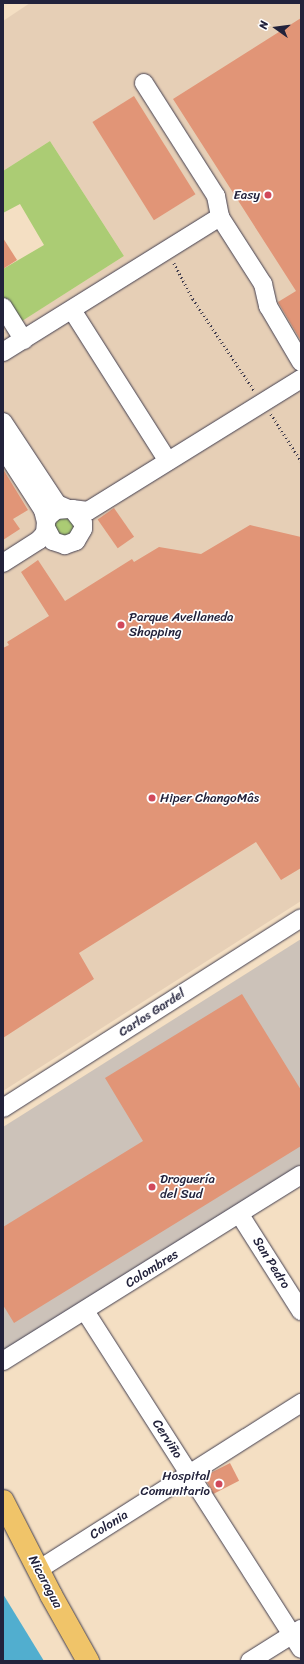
<!DOCTYPE html>
<meta charset="utf-8">
<style>
body{margin:0}
#map{position:relative;width:304px;height:1664px;overflow:hidden;background:#f4dfc3;font-family:Sriracha,sans-serif}
div>[style]{position:absolute}
[style*='--x']{left:calc(var(--x)*1px);top:calc(var(--y)*1px);width:calc(var(--w)*1px);rotate:calc(var(--a)*1deg)}
.built>*{inset:0;background:#e6cfb6}
.industrial>*{inset:0;background:#ccc2b9}
.green>*{inset:0;background:#abcc74}
.round{border-radius:50%}
.water>*{inset:0;background:#51aecf}
.building>*{inset:0;background:#e19577;transform-origin:0 0}
.path>*{height:2.5px;margin-top:-1.25px;transform-origin:0;background:repeating-linear-gradient(90deg,#423e4f 0 1px,transparent 0 4px)}
.roads{filter:drop-shadow(0 0 1px #423e4f) drop-shadow(0 0 1px #423e4f)}
.minor>*{height:18px;margin:-9px;padding:0 9px;transform-origin:9px;border-radius:9px;background:#fff}
.major>*{height:22px;margin:-11px;padding:0 11px;transform-origin:11px;border-radius:11px;background:#f0c469}
.dots>*{width:11px;height:11px;translate:-50% -50%;box-sizing:border-box;border:2px solid #fff;border-radius:50%}
span{translate:-50% -50%;white-space:nowrap;text-align:center;line-height:1.15;-webkit-text-stroke:3.5px #fff;paint-order:stroke}
.poi-label{font-size:13px;color:#22223b}
.right{translate:-100% -50%;text-align:right}
.left{translate:0 -50%;text-align:left}
.street-label{font-size:13px;color:#22223b}
.frame{position:absolute;inset:0;border:4px solid #22223b;pointer-events:none}
.north{position:absolute;left:256px;top:8px;width:40px;height:40px;-webkit-text-stroke:3px #fff;paint-order:stroke;rotate:284deg;font-size:11px;font-weight:700;line-height:16px;text-align:center;color:#22223b}
.north::after{content:'';display:block;margin:auto;width:14px;height:18px;background:#22223b;clip-path:polygon(50% 0,100% 100%,50% 72%,0 100%)}
</style>
<div id="map">
<div class="built">
<i style="clip-path:polygon(30px 3px,301px 3px,301px 901px,3px 1091px,3px 333px,124px 256px,50px 141px,3px 171px,3px 21px)"></i>
</div>
<div class="industrial">
<i style="clip-path:polygon(301px 939px,301px 1164px,3px 1352px,3px 1127px)"></i>
</div>
<div class="green">
<i style="clip-path:polygon(50px 141px,124px 256px,19px 323px,3px 297px,3px 269px,44px 245px,20px 204px,3px 213px,3px 171px)"></i>
<i class="round" style="left:55px;top:518px;width:18px;height:18px"></i>
</div>
<div class="water">
<i style="clip-path:polygon(3px 1594px,44px 1661px,3px 1661px)"></i>
</div>
<div class="building">
<i style="clip-path:polygon(301px 18px,301px 341px,278px 302px,296px 291px,173px 99px)"></i>
<i style="left:134px;top:96px;width:116px;height:49px;rotate:58deg"></i>
<i style="clip-path:polygon(3px 238px,17px 260px,3px 269px)"></i>
<i style="clip-path:polygon(3px 469px,28px 510px,13px 519px,20px 529px,3px 540px)"></i>
<i style="left:114px;top:508px;width:35px;height:20px;rotate:55deg"></i>
<i style="clip-path:polygon(250px 525px,301px 537px,301px 868px,281px 880px,256px 842px,79px 953px,94px 979px,3px 1038px,3px 648px,9px 645px,7px 642px,49px 616px,21px 572px,38px 560px,65px 601px,132px 559px,134px 562px,159px 547px,201px 554px)"></i>
<i style="clip-path:polygon(242px 994px,301px 1090px,301px 1146px,14px 1323px,3px 1305px,3px 1227px,143px 1141px,105px 1078px)"></i>
<i style="left:230px;top:1463px;width:20px;height:29px;rotate:63deg"></i>
</div>
<div class="path">
<i style="--x:174;--y:263;--w:41;--a:62.2"></i>
<i style="--x:193;--y:299;--w:110;--a:56.2"></i>
<i style="--x:271;--y:414;--w:56;--a:57.4"></i>
</div>
<div class="roads">
<div class="minor">
<i style="--x:144;--y:83;--w:134;--a:57.5"></i>
<i style="--x:216;--y:196;--w:21;--a:79"></i>
<i style="--x:220;--y:217;--w:80;--a:57.3"></i>
<i style="--x:263;--y:284;--w:23;--a:77"></i>
<i style="--x:268;--y:306;--w:65;--a:59.5"></i>
<i style="--x:3;--y:307;--w:39;--a:58"></i>
<i style="--x:72;--y:310;--w:179;--a:57.6"></i>
<i style="--x:3;--y:352;--w:256;--a:-31.9"></i>
<i style="--x:3;--y:422;--w:98;--a:56.6"></i>
<i style="--x:57;--y:504;--w:10;--a:24"></i>
<i style="--x:3;--y:448;--w:74;--a:57.2"></i>
<i style="--x:43;--y:510;--w:12;--a:76"></i>
<i style="--x:72;--y:509;--w:16;--a:7"></i>
<i style="--x:88;--y:511;--w:251;--a:-31.8"></i>
<i style="--x:3;--y:563;--w:43;--a:-32.6"></i>
<i style="--x:39;--y:540;--w:9;--a:-49"></i>
<i style="--x:45;--y:533;--w:11;--a:-85"></i>
<i style="--x:46;--y:522;--w:5;--a:-68"></i>
<i style="--x:48;--y:517;--w:11;--a:-41"></i>
<i style="--x:56;--y:510;--w:16;--a:-4"></i>
<i style="--x:72;--y:509;--w:18;--a:52"></i>
<i style="--x:83;--y:523;--w:6;--a:90"></i>
<i style="--x:83;--y:529;--w:14;--a:120"></i>
<i style="--x:76;--y:541;--w:12;--a:160"></i>
<i style="--x:65;--y:545;--w:13;--a:-162"></i>
<i style="--x:53;--y:541;--w:15;--a:-118"></i>
<i style="--x:3;--y:1108;--w:353;--a:-32.5"></i>
<i style="--x:240;--y:1215;--w:114;--a:57.6"></i>
<i style="--x:85;--y:1311;--w:401;--a:57.4"></i>
<i style="--x:3;--y:1361;--w:351;--a:-32"></i>
<i style="--x:38;--y:1570;--w:312;--a:-32.4"></i>
<i style="--x:250;--y:1661;--w:60;--a:-32.1"></i>
</div>
<div class="major">
<i style="--x:3;--y:1501;--w:106;--a:62.9"></i>
<i style="--x:51;--y:1595;--w:76;--a:60.7"></i>
</div>
</div>
<div class="dots">
<i style="left:268px;top:195px;background:#d1495b"></i>
<i style="left:121px;top:625px;background:#d1495b"></i>
<i style="left:152px;top:798px;background:#d1495b"></i>
<i style="left:152px;top:1187px;background:#d1495b"></i>
<i style="left:219px;top:1484px;background:#d1495b"></i>
</div>
<div class="poi-label">
<span class="right" style="left:260px;top:195px">Easy</span>
<span class="left" style="left:129px;top:625px">Parque Avellaneda<br>Shopping</span>
<span class="left" style="left:160px;top:798px">Hiper ChangoMâs</span>
<span class="left" style="left:160px;top:1187px">Droguería<br>del Sud</span>
<span class="right" style="left:210px;top:1484px">Hospital<br>Comunitario</span>
</div>
<div class="street-label">
<span style="left:152px;top:1013px;rotate:-33deg">Carlos Gardel</span>
<span style="left:271px;top:1263px;rotate:58deg">San Pedro</span>
<span style="left:152px;top:1269px;rotate:-32deg">Colombres</span>
<span style="left:167px;top:1439px;rotate:57deg">Cerviño</span>
<span style="left:109px;top:1525px;rotate:-32deg">Colonia</span>
<span style="left:45px;top:1582px;rotate:62deg">Nicaragua</span>
</div>
<div class="frame"></div>
<div class="north">N</div>
</div>
